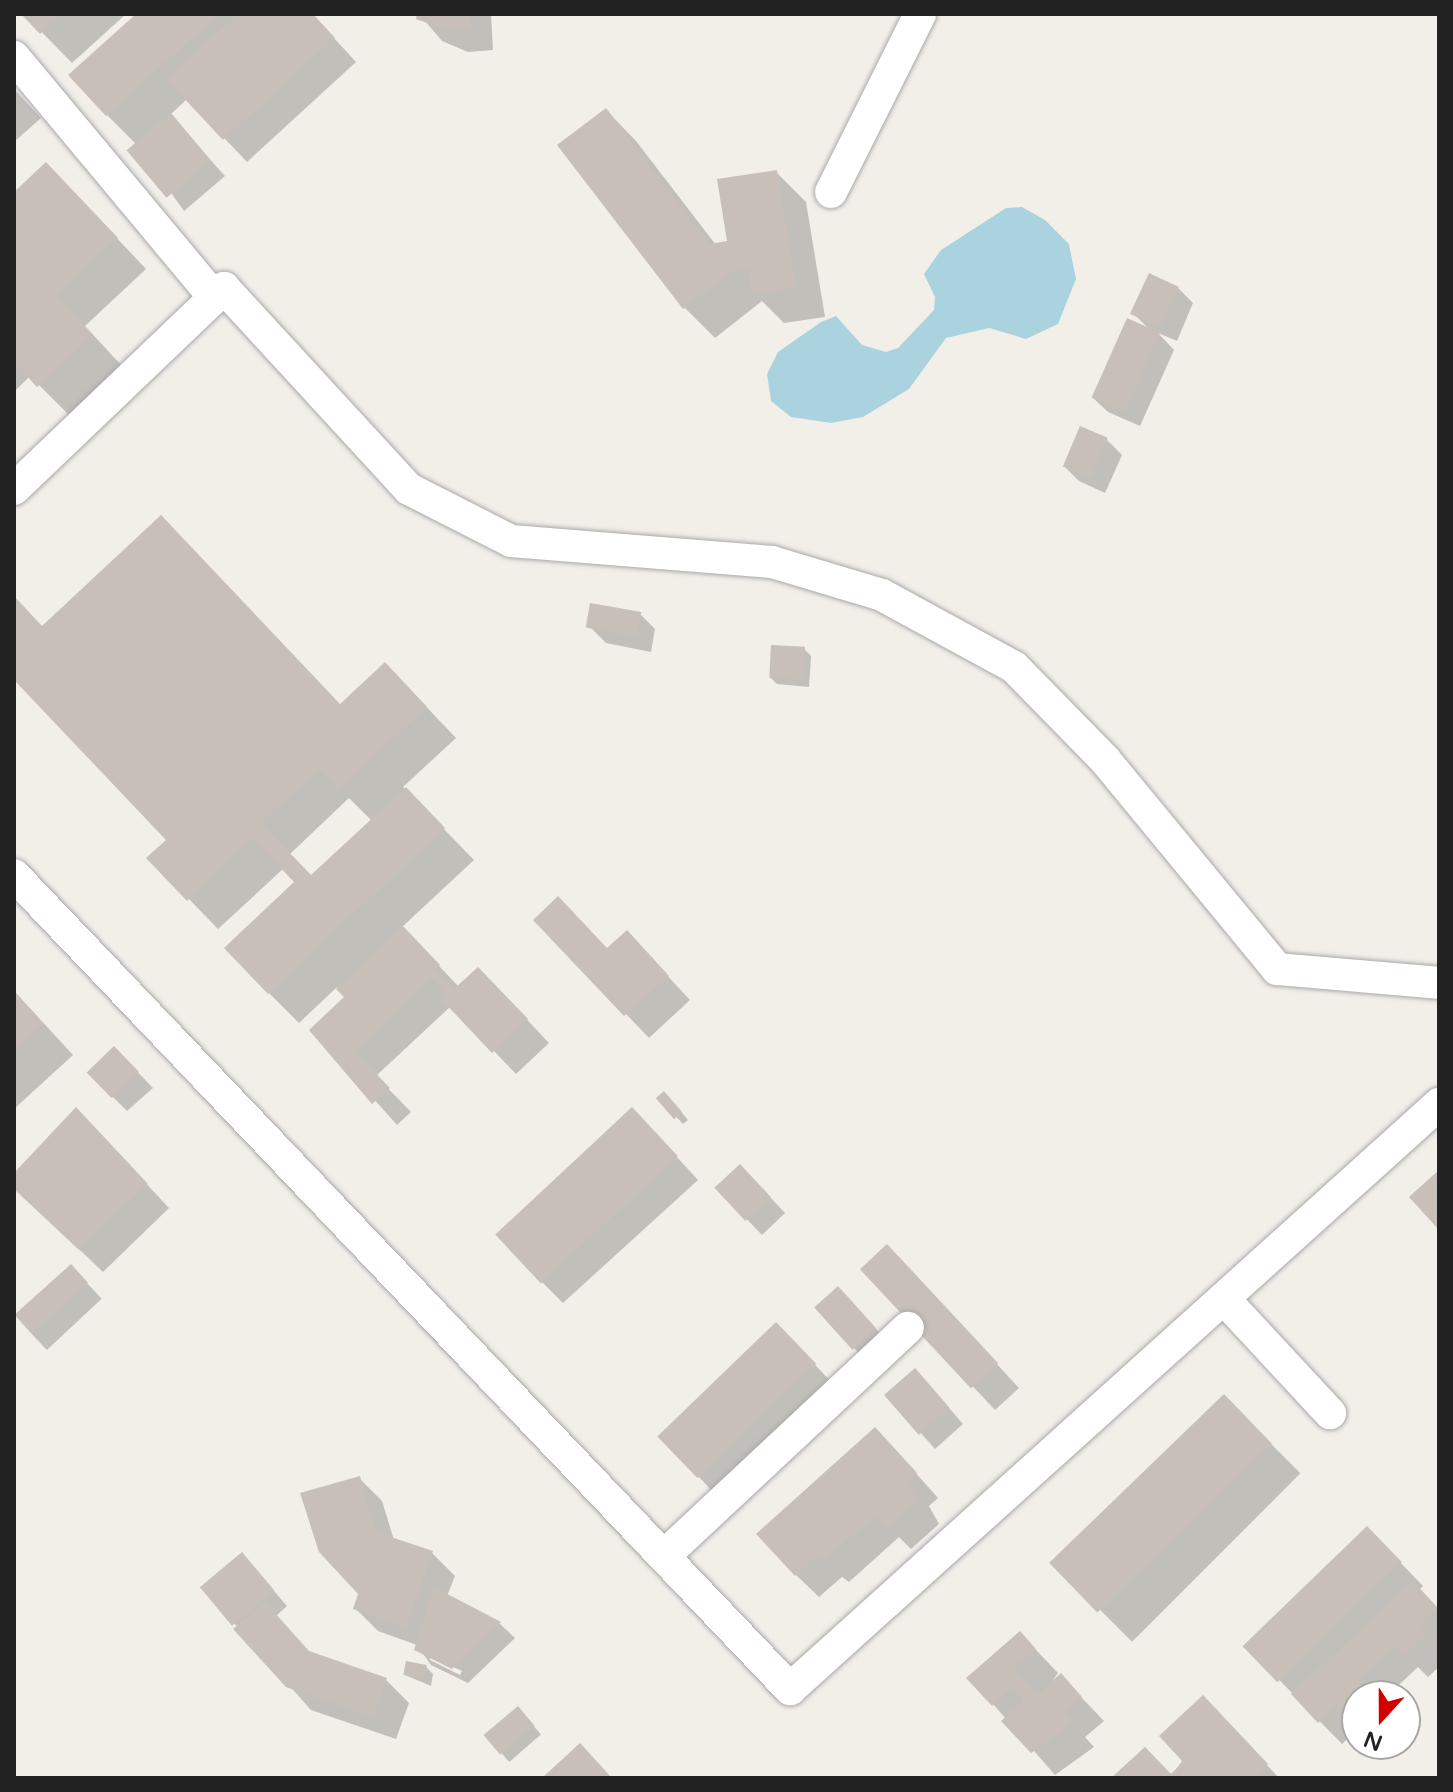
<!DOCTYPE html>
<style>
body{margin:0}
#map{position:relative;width:1453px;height:1792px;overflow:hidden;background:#f2efe9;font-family:"Varela Round",sans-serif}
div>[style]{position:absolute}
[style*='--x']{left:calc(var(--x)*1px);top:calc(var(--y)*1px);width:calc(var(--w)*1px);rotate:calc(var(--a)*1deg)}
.water>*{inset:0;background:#aad3df}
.shadow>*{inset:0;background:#0003;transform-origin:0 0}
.building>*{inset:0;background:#c7bfb8;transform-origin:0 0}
.roads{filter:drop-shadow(0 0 2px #a9a9a9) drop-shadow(0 0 2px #a9a9a9)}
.street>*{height:32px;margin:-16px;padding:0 16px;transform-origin:16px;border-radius:16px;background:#fff}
span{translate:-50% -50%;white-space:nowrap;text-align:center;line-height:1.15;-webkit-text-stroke:8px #fff;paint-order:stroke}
.frame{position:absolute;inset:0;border:16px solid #222;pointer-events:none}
.north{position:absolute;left:1341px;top:1680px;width:80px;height:80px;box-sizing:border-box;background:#fff;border:2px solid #a7a7a7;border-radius:50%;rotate:201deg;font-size:22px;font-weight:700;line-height:32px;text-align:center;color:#222}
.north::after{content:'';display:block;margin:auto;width:28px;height:36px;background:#d40000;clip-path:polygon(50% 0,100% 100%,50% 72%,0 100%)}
</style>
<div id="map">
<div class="water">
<i style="clip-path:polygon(1022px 207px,1045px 220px,1069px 244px,1076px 279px,1058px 324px,1026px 339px,989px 328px,946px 338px,909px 389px,863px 417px,831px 423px,791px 417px,771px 401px,767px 374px,778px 352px,821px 322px,836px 316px,862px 345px,886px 352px,898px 348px,934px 310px,935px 297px,924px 274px,941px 250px,1006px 208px)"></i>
</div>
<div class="shadow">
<i style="clip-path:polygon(24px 14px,126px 14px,72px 63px)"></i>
<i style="clip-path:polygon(139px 14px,312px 14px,356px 62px,247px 162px,187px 99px,170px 115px,225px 176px,184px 211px,137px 145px,107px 115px)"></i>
<i style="clip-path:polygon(419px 14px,491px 14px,493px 50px,468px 52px,442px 41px)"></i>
<i style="clip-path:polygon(14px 89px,41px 118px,14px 142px)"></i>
<i style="clip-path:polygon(606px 110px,636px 141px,716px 245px,729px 243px,776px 172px,806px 202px,825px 317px,784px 323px,762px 301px,715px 338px,685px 308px)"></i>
<i style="clip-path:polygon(14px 195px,76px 195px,146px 269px,85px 326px,122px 366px,69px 415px,30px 376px,14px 392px)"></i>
<i style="clip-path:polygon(1178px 288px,1193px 303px,1177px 341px,1158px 333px,1174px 350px,1140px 426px,1108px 412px,1092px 397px,1150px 330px,1134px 314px)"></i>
<i style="clip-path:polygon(1107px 440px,1122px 455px,1105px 493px,1079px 481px,1064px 466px)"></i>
<i style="clip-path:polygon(evenodd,14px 597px,43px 628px,341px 706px,415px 695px,456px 738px,403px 787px,474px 860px,402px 927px,459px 987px,501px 992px,549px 1043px,516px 1074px,451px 1006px,376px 1076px,411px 1112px,397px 1125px,312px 1030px,347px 997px,337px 987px,299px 1023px,269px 993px,297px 882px,284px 868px,218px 929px,189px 899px,168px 840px,14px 677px,14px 597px,349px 798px,372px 821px,312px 877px,290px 854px,349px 798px)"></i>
<i style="clip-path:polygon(640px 614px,655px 629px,651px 652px,606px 643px,590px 627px)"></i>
<i style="clip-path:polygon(804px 649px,811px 656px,809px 687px,777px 684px,770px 677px)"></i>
<i style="clip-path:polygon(536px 920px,608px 950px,649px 956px,690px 1000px,649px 1038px)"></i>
<i style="clip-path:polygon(14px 991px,73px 1055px,14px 1109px)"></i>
<i style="clip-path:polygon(129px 1063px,153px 1088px,127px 1111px,112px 1096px)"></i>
<i style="clip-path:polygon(659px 1098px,671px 1100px,688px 1120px,683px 1124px)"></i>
<i style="clip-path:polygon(654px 1132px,698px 1180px,563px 1303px,540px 1280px)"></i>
<i style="clip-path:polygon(99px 1133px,169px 1208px,103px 1272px,14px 1187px,14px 1175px)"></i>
<i style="clip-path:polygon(755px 1181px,785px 1213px,762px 1235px,717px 1188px)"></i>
<i style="clip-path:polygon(863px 1269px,910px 1270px,1019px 1388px,995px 1410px)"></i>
<i style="left:86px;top:1282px;width:23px;height:75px;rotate:47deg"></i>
<i style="clip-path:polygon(853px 1304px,890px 1344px,869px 1363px,854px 1348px)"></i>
<i style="clip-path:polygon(799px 1348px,837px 1388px,719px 1498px,697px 1475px)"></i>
<i style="clip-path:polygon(930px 1386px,963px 1424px,935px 1449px,887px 1395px)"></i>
<i style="left:1224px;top:1397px;width:108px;height:238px;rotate:45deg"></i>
<i style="clip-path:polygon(897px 1452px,938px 1498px,929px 1506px,939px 1524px,911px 1549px,899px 1537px,849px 1582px,842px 1577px,819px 1597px,796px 1575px)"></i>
<i style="clip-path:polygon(evenodd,359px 1478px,382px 1501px,394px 1540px,432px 1553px,455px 1576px,447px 1596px,500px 1624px,515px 1638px,468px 1683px,431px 1665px,417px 1645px,378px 1631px,355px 1608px,360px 1593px,359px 1478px,430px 1656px,462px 1671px,460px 1675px,430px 1660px,430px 1656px)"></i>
<i style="clip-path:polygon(1367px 1528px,1423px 1586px,1419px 1590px,1439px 1610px,1439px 1667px,1428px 1677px,1418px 1667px,1387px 1696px,1357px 1696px,1357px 1730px,1342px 1744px,1246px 1646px)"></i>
<i style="clip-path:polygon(242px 1554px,287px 1606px,276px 1616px,311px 1654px,386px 1680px,409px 1703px,396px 1739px,311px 1710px,202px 1587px)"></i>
<i style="clip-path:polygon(1020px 1633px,1058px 1673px,1049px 1686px,1061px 1676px,1104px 1721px,1085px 1737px,1094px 1747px,1055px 1775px,993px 1704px)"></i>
<i style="clip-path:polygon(426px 1667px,433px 1674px,431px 1686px,405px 1675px)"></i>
<i style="left:518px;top:1708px;width:35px;height:42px;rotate:49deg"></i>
<i style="clip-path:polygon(1218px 1713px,1279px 1778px,1114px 1778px,1171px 1776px)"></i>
</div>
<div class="building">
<i style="clip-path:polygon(21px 14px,63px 14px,40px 34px)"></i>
<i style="clip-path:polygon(136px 14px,219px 14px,106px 116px,68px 75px)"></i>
<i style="clip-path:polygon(238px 14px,313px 14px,335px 38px,223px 140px,166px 79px)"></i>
<i style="clip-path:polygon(417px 14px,470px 14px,471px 28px,444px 29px,416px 19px)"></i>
<i style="clip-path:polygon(606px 108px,710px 244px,727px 241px,717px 179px,777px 170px,796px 287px,752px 294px,748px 269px,731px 272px,683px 309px,557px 145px)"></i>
<i style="left:171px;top:113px;width:62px;height:58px;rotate:50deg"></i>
<i style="clip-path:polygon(46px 162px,118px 238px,56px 295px,93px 335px,37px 387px,14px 362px,14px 192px)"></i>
<i style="left:1149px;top:273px;width:33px;height:45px;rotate:25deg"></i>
<i style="left:1127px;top:318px;width:36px;height:87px;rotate:24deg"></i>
<i style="left:1080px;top:426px;width:30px;height:44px;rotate:23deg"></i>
<i style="clip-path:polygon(161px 515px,340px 704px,385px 662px,427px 707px,338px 790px,318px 769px,261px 823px,311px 875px,406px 787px,445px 828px,268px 994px,224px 948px,294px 882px,253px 839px,187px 901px,146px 858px,166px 840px,14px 680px,14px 596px,42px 626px)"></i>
<i style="left:590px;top:603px;width:52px;height:25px;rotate:10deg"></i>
<i style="left:771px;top:645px;width:34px;height:33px;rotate:3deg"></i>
<i style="clip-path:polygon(558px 896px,607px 948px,627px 930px,669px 976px,624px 1016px,533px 920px)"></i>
<i style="clip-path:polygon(403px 926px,440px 965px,435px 970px,454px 989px,478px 967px,528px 1019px,492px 1053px,442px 1000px,446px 994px,432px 979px,355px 1052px,390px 1088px,372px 1104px,309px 1030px,344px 997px,336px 989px)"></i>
<i style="clip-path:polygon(14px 991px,44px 1024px,14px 1052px)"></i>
<i style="left:114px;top:1046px;width:36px;height:38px;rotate:46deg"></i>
<i style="left:664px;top:1091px;width:28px;height:11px;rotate:49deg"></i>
<i style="clip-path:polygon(76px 1107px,148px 1184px,79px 1250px,14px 1189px,14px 1173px)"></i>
<i style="left:632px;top:1107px;width:67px;height:187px;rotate:47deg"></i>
<i style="left:740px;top:1164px;width:45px;height:35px;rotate:47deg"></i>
<i style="clip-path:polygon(1439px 1170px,1439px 1230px,1409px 1197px)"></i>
<i style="left:887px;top:1244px;width:163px;height:37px;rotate:47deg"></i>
<i style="left:71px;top:1264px;width:25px;height:76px;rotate:48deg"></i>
<i style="left:838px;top:1286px;width:57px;height:32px;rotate:48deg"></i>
<i style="left:776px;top:1322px;width:58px;height:165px;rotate:46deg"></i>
<i style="left:915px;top:1368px;width:53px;height:41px;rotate:49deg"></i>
<i style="left:1224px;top:1394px;width:69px;height:243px;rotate:46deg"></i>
<i style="clip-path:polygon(875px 1427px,917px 1473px,908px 1482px,918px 1500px,887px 1528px,876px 1515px,825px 1560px,818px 1555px,795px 1576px,756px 1534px)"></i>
<i style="clip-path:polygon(360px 1476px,376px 1532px,433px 1551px,406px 1628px,353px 1609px,358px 1594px,319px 1552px,300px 1493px)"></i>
<i style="left:1367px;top:1526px;width:50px;height:173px;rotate:46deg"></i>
<i style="left:242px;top:1552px;width:50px;height:55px;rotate:50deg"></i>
<i style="clip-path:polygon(1413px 1581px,1438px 1608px,1420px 1624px,1428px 1633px,1404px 1656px,1394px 1646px,1358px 1679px,1369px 1691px,1357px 1696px,1346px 1713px,1338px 1704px,1318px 1723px,1291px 1694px)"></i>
<i style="clip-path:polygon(434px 1587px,501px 1622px,452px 1669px,414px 1650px)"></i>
<i style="clip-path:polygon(265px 1602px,309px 1651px,387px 1678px,373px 1717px,286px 1687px,233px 1629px)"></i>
<i style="clip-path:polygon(1020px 1631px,1036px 1649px,1014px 1669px,1037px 1695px,1061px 1673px,1082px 1697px,1064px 1713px,1073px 1723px,1031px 1753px,1001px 1721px,1024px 1700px,1012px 1688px,992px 1706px,966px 1678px)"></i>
<i style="left:406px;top:1661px;width:21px;height:14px;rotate:11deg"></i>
<i style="clip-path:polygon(1203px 1695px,1268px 1764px,1253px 1778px,1111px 1778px,1145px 1747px,1171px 1774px,1183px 1762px,1159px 1736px)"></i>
<i style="left:518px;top:1706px;width:26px;height:45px;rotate:50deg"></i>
<i style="clip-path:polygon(580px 1743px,612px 1778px,542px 1778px)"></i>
</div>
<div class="roads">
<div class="street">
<i style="--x:14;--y:57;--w:312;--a:50.2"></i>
<i style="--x:831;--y:192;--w:199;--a:-63.4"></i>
<i style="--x:14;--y:489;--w:291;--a:-43.7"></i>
<i style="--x:224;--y:288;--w:273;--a:47.4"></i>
<i style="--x:409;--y:489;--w:114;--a:27"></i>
<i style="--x:511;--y:541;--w:262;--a:4.6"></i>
<i style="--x:772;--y:562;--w:115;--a:16.7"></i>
<i style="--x:882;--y:595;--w:150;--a:28.6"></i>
<i style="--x:1014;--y:667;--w:130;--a:45.6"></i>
<i style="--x:1105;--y:760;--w:271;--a:50.5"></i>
<i style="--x:1277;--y:969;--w:163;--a:4.9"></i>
<i style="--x:14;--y:875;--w:1125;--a:46.37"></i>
<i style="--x:790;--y:1689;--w:874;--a:-42.03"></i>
<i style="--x:1224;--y:1299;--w:156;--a:47.1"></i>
<i style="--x:664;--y:1556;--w:334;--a:-43.1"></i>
</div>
</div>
<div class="frame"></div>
<div class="north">N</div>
</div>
